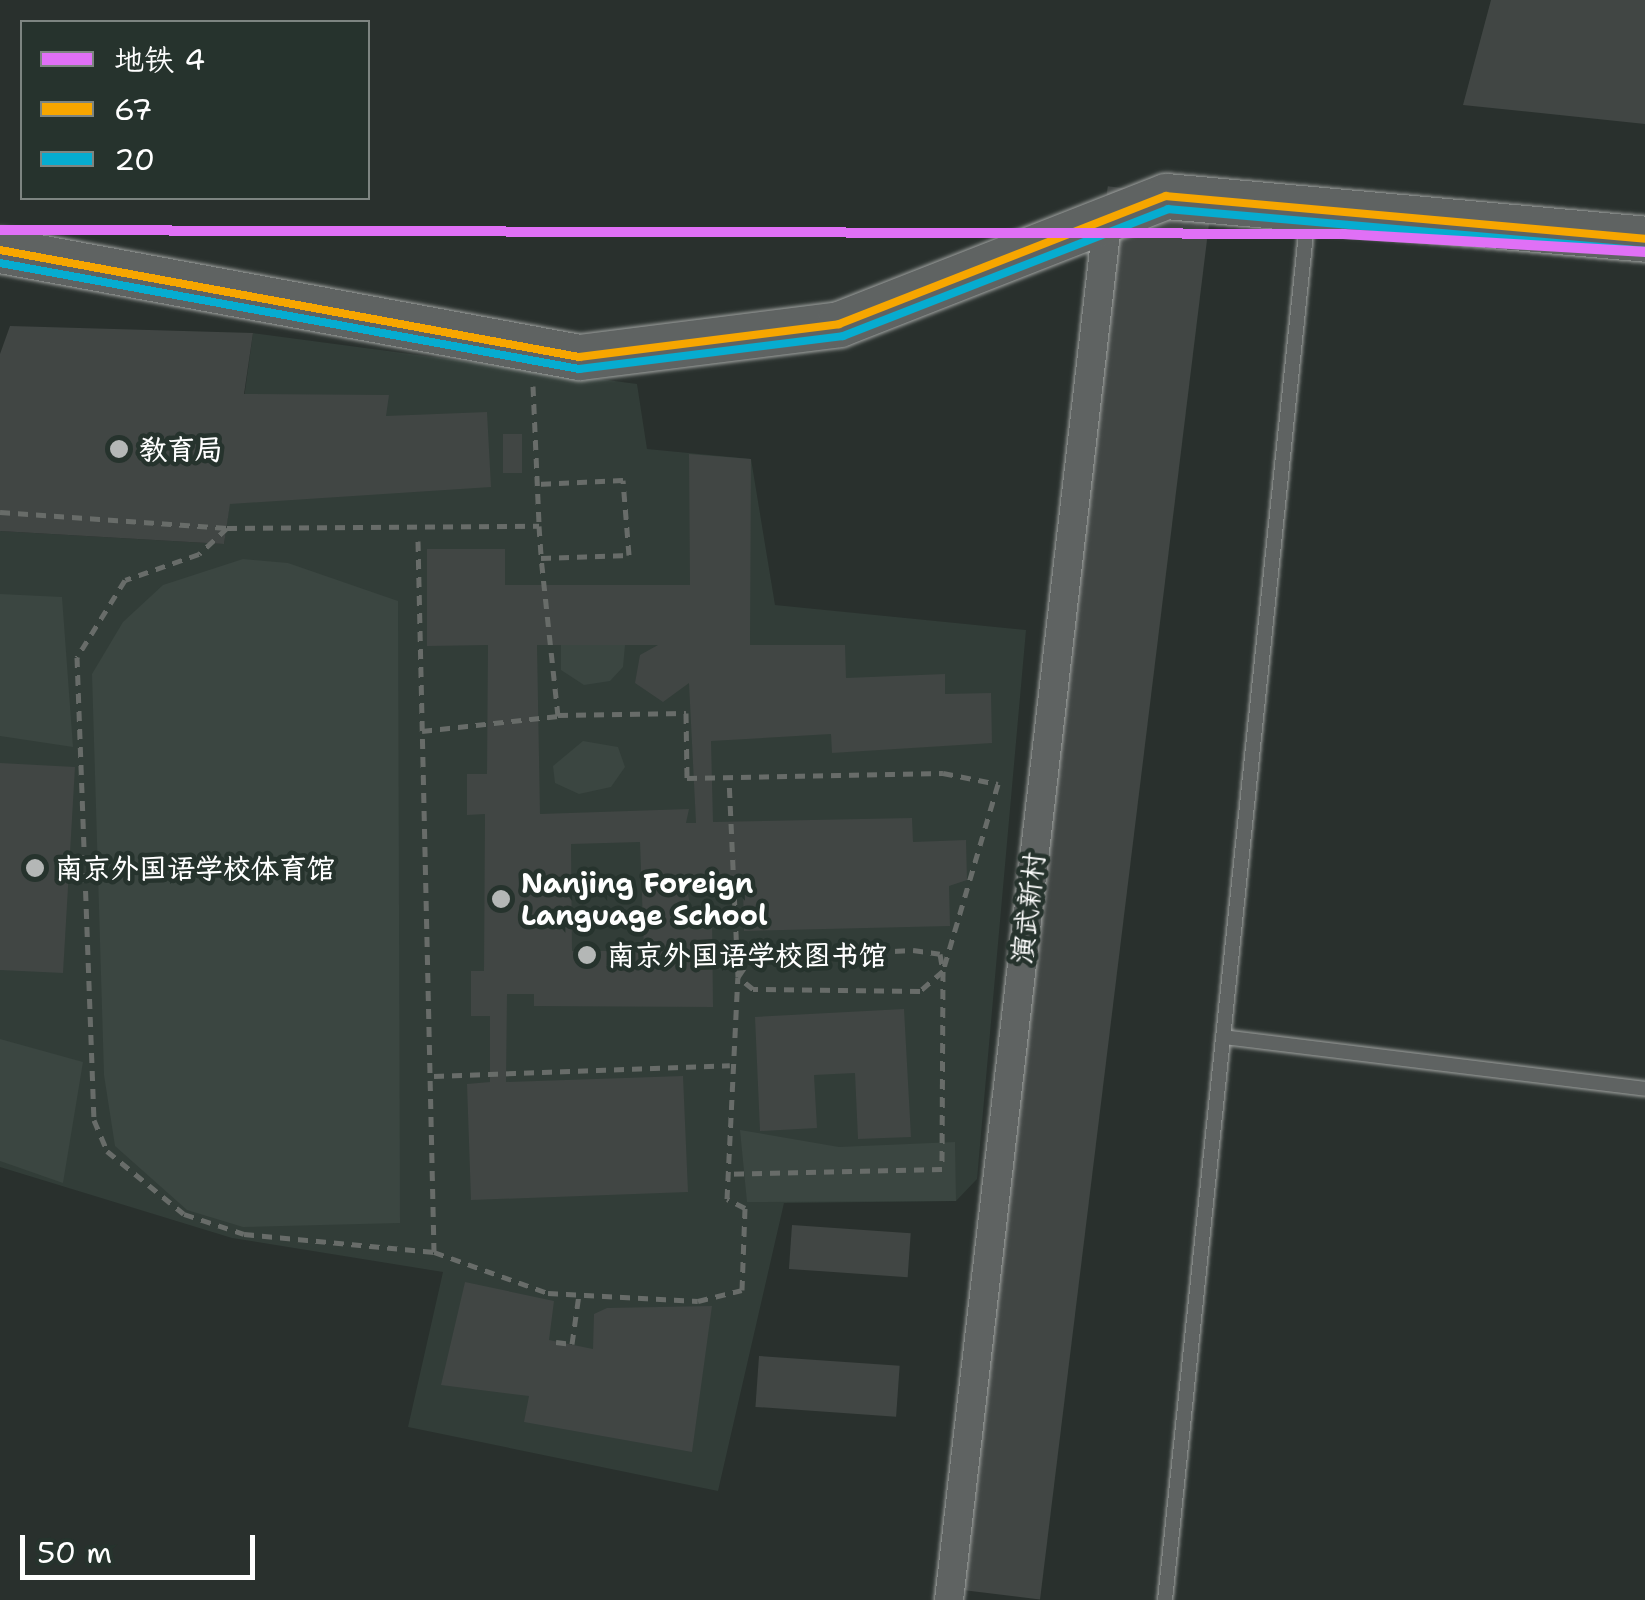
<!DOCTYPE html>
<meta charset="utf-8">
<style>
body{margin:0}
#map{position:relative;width:1645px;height:1600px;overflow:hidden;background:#29302d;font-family:"Shantell Sans","LXGW WenKai TC",sans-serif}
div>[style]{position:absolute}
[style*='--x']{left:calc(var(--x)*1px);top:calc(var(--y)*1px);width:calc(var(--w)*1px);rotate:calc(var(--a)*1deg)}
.built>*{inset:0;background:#323d38}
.green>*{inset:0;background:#3b4641}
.building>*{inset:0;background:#414644;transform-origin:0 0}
.path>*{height:5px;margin-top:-2.5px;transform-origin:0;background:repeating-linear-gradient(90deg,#686c69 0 10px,transparent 0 18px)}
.roads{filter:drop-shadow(0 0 2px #9fa2a0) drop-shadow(0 0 2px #9fa2a0)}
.lane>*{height:14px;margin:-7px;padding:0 7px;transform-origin:7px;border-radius:7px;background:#5f6362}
.street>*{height:28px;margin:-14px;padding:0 14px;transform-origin:14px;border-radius:14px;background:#5f6362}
.primary>*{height:45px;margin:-22.5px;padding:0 22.5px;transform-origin:22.5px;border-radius:22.5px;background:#5f6362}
.bus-1>*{height:8px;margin:-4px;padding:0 4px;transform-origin:4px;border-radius:4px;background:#f7a600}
.bus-2>*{height:8px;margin:-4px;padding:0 4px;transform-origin:4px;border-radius:4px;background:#06acd0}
.metro-1>*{height:10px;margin:-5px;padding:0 5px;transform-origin:5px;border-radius:5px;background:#e070f6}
.dots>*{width:28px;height:28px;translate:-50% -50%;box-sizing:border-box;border:5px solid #26332d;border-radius:50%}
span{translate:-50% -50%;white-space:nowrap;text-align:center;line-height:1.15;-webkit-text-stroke:9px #26332d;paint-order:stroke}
.poi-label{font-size:28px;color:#fff;font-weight:700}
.left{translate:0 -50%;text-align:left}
.street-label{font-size:28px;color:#fff}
.legend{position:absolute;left:20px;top:20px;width:350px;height:180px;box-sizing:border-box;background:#26332d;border:2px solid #7d8581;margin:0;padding:12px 18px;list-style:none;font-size:30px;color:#fff}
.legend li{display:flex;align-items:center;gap:20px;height:50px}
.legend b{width:50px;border:2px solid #7d8581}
.scale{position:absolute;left:20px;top:1535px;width:235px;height:45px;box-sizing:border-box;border:5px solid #fff;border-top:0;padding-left:12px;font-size:30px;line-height:35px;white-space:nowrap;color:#fff;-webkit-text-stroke:8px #26332d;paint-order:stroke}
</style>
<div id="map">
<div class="built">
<i style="clip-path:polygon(253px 333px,637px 384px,647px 449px,751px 459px,775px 605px,1026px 630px,977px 1179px,956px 1201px,784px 1203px,718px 1491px,408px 1427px,443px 1272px,232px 1238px,0 1167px,0 531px,224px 544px)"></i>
</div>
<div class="green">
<i style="clip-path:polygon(243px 559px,288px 563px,398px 601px,400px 1223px,243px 1227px,187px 1210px,115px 1146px,104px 1075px,92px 674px,123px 622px,163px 585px)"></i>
<i style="clip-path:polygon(0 594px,62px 597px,73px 747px,0 736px)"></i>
<i style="clip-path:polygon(561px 645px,625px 645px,623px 667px,610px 681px,584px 685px,561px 670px)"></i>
<i style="clip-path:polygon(583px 741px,618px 747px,625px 767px,611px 787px,579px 794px,555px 783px,553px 766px)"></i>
<i style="clip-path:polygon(0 1039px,83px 1062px,63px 1183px,0 1161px)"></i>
<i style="clip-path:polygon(740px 1130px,839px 1147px,955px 1142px,956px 1201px,747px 1202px)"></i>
</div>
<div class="building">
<i style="clip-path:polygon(1491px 0,1645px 0,1645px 124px,1463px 105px)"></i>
<i style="left:1212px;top:199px;width:1411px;height:105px;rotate:97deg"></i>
<i style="clip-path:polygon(10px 326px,253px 333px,244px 394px,389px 395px,386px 416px,487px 412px,491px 487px,230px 504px,224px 544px,0 531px,0 354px)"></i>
<i style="left:503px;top:434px;width:19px;height:39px"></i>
<i style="clip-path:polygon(evenodd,689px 454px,751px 459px,750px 645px,845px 645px,846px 678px,945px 674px,945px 694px,991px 693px,992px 743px,832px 753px,831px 734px,711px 741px,713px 822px,912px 818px,913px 842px,966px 840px,967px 880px,949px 886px,950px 926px,744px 931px,743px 888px,687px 889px,692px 914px,712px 913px,713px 1007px,534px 1006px,534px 994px,507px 994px,506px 1082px,683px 1076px,688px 1192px,471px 1200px,467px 1084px,490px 1082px,490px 1016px,471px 1016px,471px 971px,484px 971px,485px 814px,467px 815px,467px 774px,487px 774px,488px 645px,427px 646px,427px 549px,505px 549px,505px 585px,690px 585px,689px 454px,537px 645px,658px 645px,640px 655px,635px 683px,663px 702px,689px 683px,696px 823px,686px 823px,689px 809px,540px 814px,537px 645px,689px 454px,640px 842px,644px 951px,572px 951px,571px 844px,640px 842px)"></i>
<i style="clip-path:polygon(0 763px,75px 767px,63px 973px,0 970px)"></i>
<i style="clip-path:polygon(904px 1009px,911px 1137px,858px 1139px,855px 1073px,814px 1075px,817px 1128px,760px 1131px,755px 1017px)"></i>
<i style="left:792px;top:1225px;width:119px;height:44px;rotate:4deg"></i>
<i style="clip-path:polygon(465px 1282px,554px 1301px,549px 1340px,593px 1349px,594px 1314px,607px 1308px,712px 1306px,692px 1452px,524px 1422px,529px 1396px,441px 1385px)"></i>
<i style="left:759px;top:1356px;width:141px;height:51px;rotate:4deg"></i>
</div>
<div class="path">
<i style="--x:533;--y:386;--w:139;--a:87.5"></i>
<i style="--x:0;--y:512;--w:228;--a:4"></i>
<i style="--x:227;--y:528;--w:312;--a:-0.4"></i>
<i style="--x:539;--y:526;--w:32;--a:86"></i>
<i style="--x:541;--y:558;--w:88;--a:-2"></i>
<i style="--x:629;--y:555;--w:75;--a:-94.6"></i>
<i style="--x:623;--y:480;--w:86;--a:177.3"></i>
<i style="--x:227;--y:528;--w:38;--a:137"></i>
<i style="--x:199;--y:554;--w:78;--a:160.6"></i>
<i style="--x:125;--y:580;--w:91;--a:121.9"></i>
<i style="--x:77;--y:657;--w:463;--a:87.9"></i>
<i style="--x:94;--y:1120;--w:34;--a:67"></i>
<i style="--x:107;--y:1151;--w:99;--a:39.3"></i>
<i style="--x:184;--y:1214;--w:63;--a:18.4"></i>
<i style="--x:244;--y:1234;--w:191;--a:5.4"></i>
<i style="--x:434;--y:1252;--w:121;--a:19.8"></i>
<i style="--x:548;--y:1293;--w:150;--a:3.1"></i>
<i style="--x:698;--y:1301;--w:45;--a:-14"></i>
<i style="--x:742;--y:1290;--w:82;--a:-87.9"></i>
<i style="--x:745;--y:1208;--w:20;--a:-153"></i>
<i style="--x:727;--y:1199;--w:222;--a:-87.2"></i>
<i style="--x:738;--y:977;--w:23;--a:-56"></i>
<i style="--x:751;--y:958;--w:162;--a:-2.8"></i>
<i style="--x:913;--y:950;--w:27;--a:8"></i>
<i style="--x:940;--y:954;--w:17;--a:80"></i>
<i style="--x:943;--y:971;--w:30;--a:139"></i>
<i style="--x:920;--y:991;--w:167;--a:-179.3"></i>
<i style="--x:753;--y:989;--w:19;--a:-141"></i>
<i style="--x:738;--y:977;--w:200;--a:-92.6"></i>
<i style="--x:418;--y:541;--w:711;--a:88.71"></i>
<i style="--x:558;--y:715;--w:128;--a:-0.9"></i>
<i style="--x:686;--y:713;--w:65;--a:89.1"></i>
<i style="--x:687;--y:778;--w:256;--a:-1.1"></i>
<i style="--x:943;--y:773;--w:56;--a:11.3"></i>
<i style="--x:998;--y:784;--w:195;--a:106.4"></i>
<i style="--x:943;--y:971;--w:198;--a:90.3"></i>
<i style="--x:942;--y:1169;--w:213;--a:178.7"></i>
<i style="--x:422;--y:731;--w:137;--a:-6.3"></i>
<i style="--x:558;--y:716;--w:159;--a:-96.1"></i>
<i style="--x:434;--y:1076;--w:296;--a:-2.1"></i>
<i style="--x:556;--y:1342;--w:16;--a:7"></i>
<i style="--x:572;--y:1344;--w:50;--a:-82"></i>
</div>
<div class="roads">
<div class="lane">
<i style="--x:1223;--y:1037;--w:425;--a:7"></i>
<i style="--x:1165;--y:1600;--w:1394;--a:-84.11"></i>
</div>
<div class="street">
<i style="--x:949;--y:1600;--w:1394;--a:-83.45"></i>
</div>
<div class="primary">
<i style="--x:0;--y:250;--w:589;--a:10.47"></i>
<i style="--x:579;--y:357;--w:262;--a:-7.2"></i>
<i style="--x:839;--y:324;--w:351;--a:-21.4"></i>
<i style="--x:1166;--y:196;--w:481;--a:5.1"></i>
</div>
</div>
<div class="bus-1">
<i style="--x:0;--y:250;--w:589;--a:10.47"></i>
<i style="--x:579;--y:357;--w:262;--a:-7.2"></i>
<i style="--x:839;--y:324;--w:351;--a:-21.4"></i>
<i style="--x:1166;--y:196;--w:481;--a:5.1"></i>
</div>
<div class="bus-2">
<i style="--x:0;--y:263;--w:589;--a:10.37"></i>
<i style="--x:579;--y:369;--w:266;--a:-7.1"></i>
<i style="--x:843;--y:336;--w:349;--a:-21.3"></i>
<i style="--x:1168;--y:209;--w:478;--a:5"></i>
</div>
<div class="metro-1">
<i style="--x:0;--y:230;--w:1344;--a:0.17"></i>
<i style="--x:1344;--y:234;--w:302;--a:3.4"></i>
</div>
<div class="dots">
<i style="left:119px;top:449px;background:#b4b7b6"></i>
<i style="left:35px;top:868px;background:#b4b7b6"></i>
<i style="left:501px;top:899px;background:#b4b7b6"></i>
<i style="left:587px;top:955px;background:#b4b7b6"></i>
</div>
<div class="poi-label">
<span class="left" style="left:139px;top:449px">教育局</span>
<span class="left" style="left:55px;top:868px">南京外国语学校体育馆</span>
<span class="left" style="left:521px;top:899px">Nanjing Foreign<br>Language School</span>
<span class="left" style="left:607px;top:955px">南京外国语学校图书馆</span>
</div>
<div class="street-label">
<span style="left:1028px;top:908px;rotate:-83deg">演武新村</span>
</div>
<ul class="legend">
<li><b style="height:12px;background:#e070f6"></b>地铁 4</li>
<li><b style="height:12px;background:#f7a600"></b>67</li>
<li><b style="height:12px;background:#06acd0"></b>20</li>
</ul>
<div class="scale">50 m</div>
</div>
